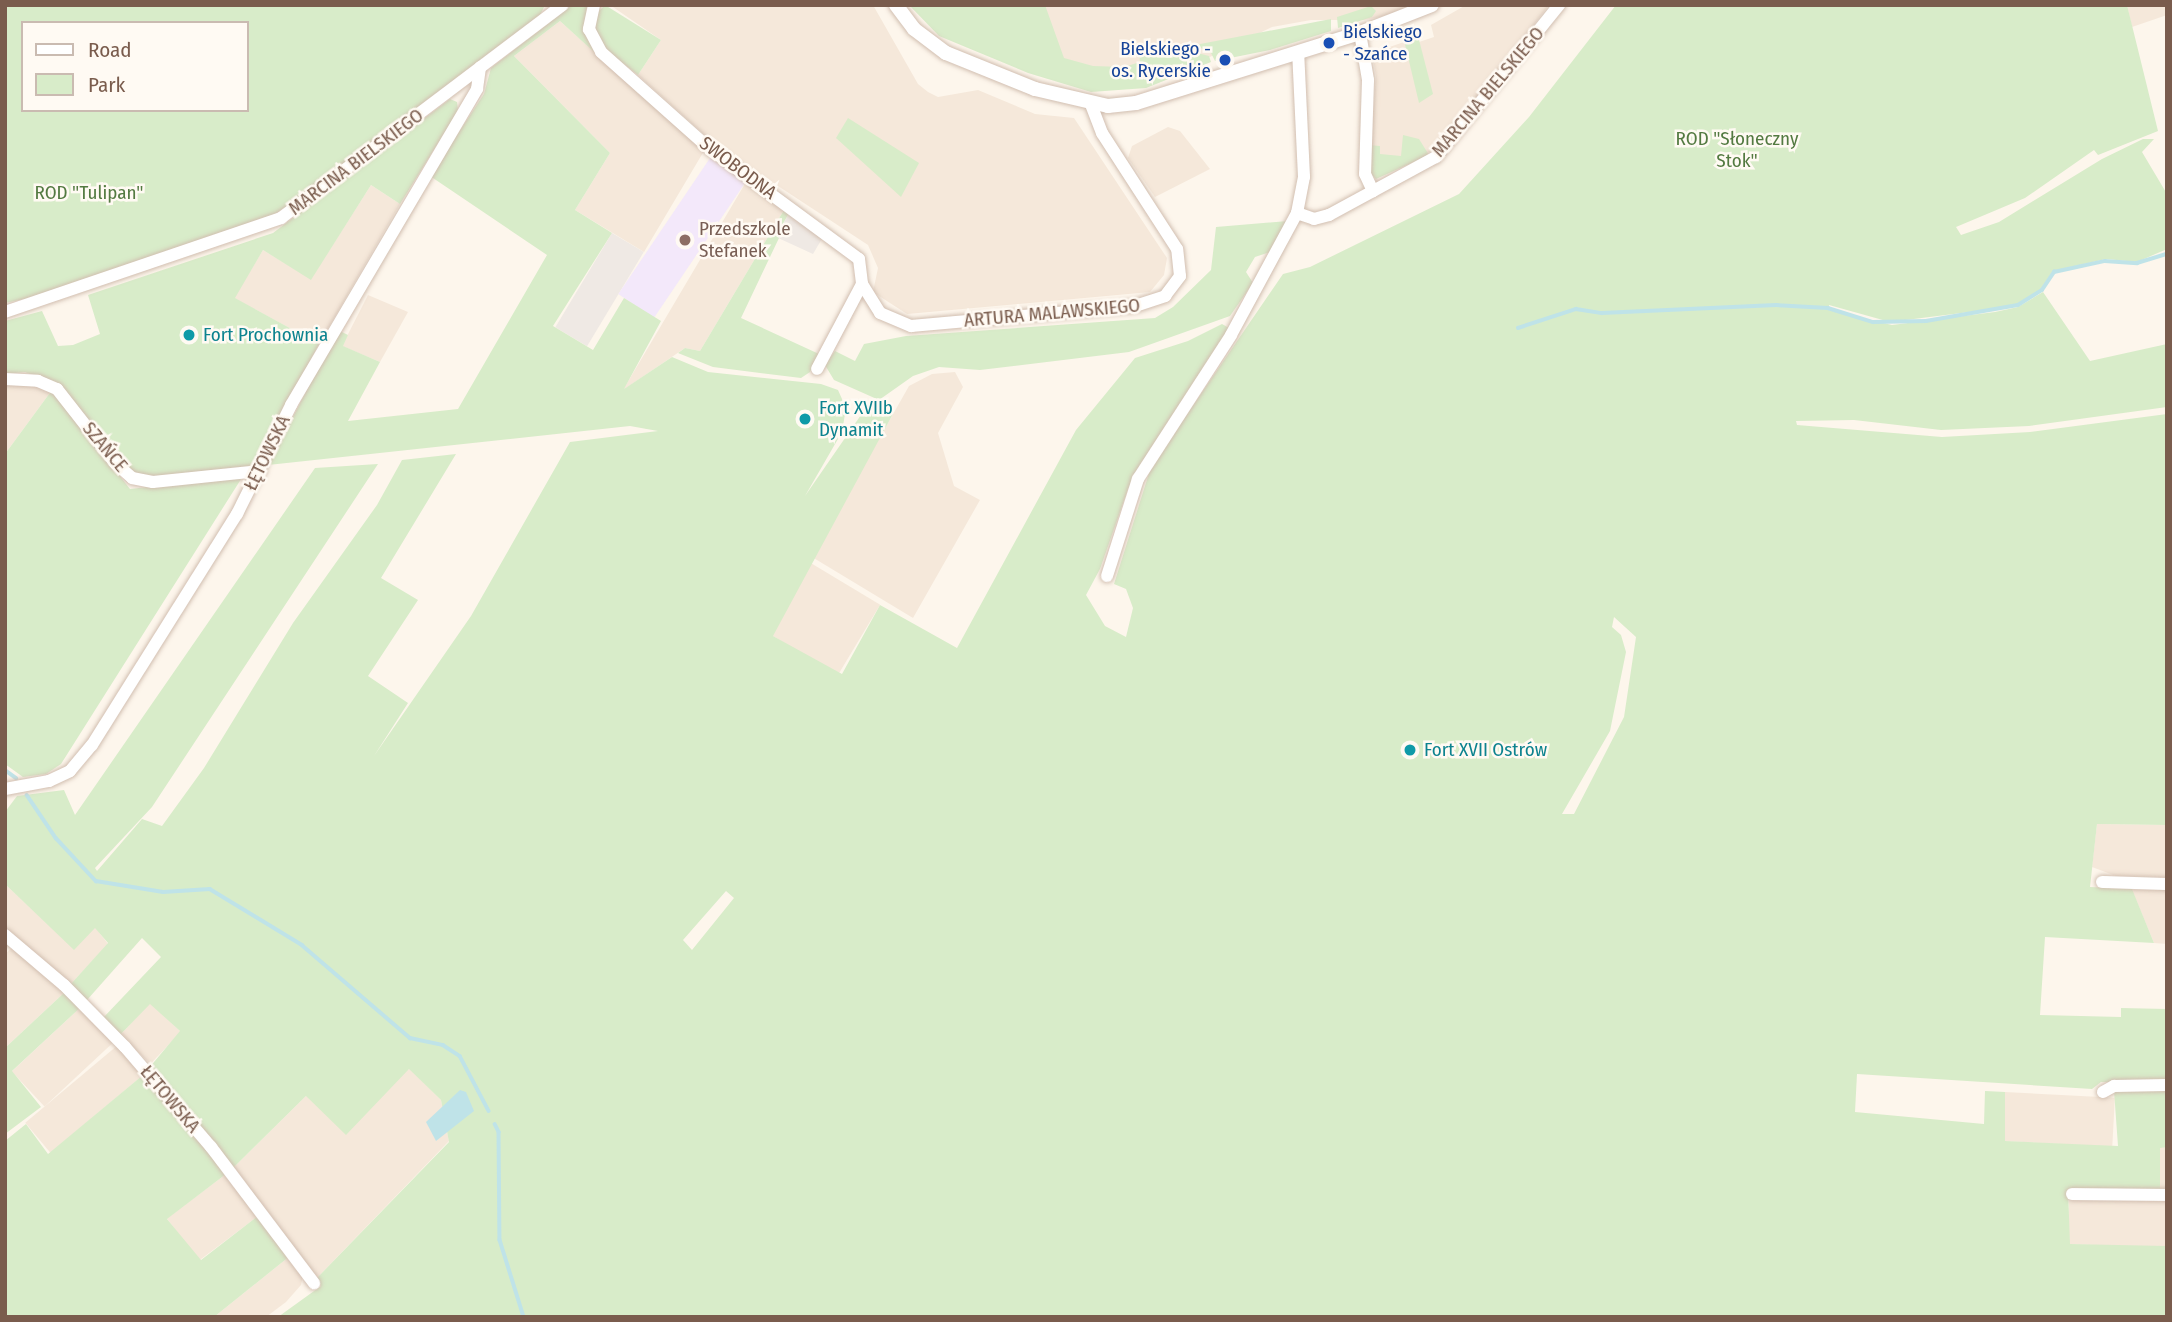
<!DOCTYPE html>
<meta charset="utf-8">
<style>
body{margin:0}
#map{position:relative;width:2172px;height:1322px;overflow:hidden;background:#fdf6ec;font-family:"Fira Sans Condensed",sans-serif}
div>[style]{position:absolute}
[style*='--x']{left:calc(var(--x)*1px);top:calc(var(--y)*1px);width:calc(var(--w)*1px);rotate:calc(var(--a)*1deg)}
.residential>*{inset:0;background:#f5e8da;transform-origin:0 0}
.industrial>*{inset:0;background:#efe9e4;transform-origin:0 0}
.education>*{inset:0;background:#f3e8fa;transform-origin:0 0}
.green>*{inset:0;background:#d8ecc9}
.water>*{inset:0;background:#bfe3e8}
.stream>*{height:3.5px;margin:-1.75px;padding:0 1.75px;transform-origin:1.75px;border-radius:1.75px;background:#bfe3e8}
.roads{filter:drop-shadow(0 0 2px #d1beb0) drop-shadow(0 0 2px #d1beb0)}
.minor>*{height:12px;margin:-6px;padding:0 6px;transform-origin:6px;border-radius:6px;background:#fff}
.tertiary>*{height:14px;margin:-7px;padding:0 7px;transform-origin:7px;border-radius:7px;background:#fff}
.dots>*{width:19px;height:19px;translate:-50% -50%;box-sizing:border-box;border:4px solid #fffaf3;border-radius:50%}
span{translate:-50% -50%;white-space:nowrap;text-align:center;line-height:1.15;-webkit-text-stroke:5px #fffaf3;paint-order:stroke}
.transit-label{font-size:19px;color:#164399}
.left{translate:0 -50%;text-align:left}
.right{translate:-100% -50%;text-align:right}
.street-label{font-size:19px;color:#7a5c4d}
.park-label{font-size:19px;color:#537a41}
.education-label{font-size:19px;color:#785e54}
.culture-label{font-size:19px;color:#0d838f}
.frame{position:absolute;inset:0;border:7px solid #7a5c4d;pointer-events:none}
.legend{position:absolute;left:21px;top:21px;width:228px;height:91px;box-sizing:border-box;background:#fffaf3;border:2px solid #cabbb1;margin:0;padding:9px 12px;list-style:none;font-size:21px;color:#7a5c4d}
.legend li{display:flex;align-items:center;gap:14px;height:35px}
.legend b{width:35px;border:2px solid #cabbb1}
</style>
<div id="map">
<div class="residential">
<i style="clip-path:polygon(610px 5px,873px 5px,918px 84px,928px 92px,938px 97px,978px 90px,1035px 114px,1074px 118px,1167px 258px,1164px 275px,1150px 292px,907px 314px,873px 292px,878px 268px,868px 245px,717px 146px,638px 75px,661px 40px)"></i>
<i style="clip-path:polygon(935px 5px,1412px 5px,1395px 14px,1364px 20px,1311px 20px,1272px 27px,1154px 84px,1089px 91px)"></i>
<i style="clip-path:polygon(1466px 5px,1549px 5px,1437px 149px,1384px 170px,1370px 158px,1376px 76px,1372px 53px,1404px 42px,1403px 36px,1417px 32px,1419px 42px,1434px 37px,1431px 25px)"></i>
<i style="clip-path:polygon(2127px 5px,2167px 5px,2167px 15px,2132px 27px)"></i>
<i style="clip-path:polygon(560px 21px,704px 151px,644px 252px,575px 210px,610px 153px,514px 56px)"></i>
<i style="clip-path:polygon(1168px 127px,1180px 131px,1210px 169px,1155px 197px,1128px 158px,1132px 146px)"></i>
<i style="clip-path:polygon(746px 182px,784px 210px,700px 351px,685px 348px,623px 390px)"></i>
<i style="clip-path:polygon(371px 185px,400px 204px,319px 344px,234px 298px,263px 250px,311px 279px)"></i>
<i style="clip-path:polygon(368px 295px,408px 312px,380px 362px,342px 346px)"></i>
<i style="clip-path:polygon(955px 372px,963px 387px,938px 433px,954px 486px,980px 500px,913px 618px,812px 557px,909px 386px,932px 374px)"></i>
<i style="clip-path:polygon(5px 382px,52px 390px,5px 454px)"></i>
<i style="left:809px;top:562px;width:83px;height:82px;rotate:31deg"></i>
<i style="clip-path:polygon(2097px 824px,2167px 825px,2167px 877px,2116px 876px,2092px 867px)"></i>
<i style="clip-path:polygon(5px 884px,74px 949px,95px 927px,108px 944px,70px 985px,5px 928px)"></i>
<i style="clip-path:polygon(2132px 890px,2167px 890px,2167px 944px,2154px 943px)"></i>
<i style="clip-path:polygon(14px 946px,66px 991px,5px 1048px,5px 954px)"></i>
<i style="left:150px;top:1003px;width:42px;height:44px;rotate:43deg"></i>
<i style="left:82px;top:1006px;width:48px;height:96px;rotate:47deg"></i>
<i style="left:118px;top:1045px;width:39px;height:121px;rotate:50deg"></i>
<i style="clip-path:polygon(410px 1069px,441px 1100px,449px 1141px,316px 1279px,232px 1169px,306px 1096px)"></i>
<i style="left:2005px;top:1092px;width:110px;height:49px;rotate:3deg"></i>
<i style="left:2160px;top:1147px;width:7px;height:44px"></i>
<i style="left:226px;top:1174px;width:53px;height:74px;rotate:53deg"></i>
<i style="left:2069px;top:1198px;width:98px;height:46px;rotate:2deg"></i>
<i style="clip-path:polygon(290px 1256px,303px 1274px,301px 1285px,286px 1302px,266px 1317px,214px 1317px)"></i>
</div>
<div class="industrial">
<i style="clip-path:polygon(789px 213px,823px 237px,813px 254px,776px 237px)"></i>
<i style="left:612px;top:233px;width:37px;height:110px;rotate:31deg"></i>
</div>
<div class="education">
<i style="left:710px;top:158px;width:43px;height:164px;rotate:34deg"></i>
</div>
<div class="green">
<i style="clip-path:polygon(evenodd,5px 5px,545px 5px,540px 15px,319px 185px,275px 214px,67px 290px,5px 303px,5px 5px,23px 23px,247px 23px,247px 110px,23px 110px,23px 23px)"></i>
<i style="clip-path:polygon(evenodd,572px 5px,587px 5px,584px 32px,594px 52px,560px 21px,514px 56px,610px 153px,575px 210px,612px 233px,553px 326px,593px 350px,624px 298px,661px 321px,624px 389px,672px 357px,708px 372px,821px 384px,838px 390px,846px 408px,842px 432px,805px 496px,863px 412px,871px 408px,894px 412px,773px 636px,842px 674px,880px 605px,957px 648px,1076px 430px,1135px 358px,1188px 341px,1222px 324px,1229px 328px,1128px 489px,1100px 569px,1086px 595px,1105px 626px,1126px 637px,1133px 608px,1126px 589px,1114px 584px,1151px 467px,1283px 274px,1310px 267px,1459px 194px,1529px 117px,1616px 5px,2127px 5px,2158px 131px,2098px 155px,2094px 150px,2025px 198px,1956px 227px,1961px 235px,1999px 222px,2102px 159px,2143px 139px,2154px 139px,2142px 152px,2167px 194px,2167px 249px,2137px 262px,2106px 259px,2053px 271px,2040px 290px,2017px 304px,1993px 309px,1890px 322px,1829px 305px,1829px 310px,1892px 325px,1995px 312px,2018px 307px,2043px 292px,2090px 361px,2167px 344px,2167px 407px,2029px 426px,1941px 430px,1854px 420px,1796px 421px,1797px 425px,1942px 437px,2030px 432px,2167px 414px,2167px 825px,2097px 824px,2090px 887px,2132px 889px,2154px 943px,2045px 937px,2040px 1015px,2121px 1017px,2121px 1008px,2167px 1009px,2167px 1083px,2101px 1082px,2092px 1089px,1857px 1074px,1855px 1112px,1984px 1124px,1985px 1091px,2005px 1092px,2005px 1141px,2118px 1146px,2114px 1091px,2167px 1090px,2167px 1147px,2160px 1148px,2160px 1191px,2068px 1189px,2070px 1244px,2167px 1246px,2167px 1317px,278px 1317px,321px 1286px,316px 1279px,449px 1142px,441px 1100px,409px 1069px,346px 1135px,306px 1096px,232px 1169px,149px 1068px,180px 1031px,150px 1004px,120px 1035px,103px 1018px,161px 957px,142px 938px,87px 1000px,70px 985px,108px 943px,95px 928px,74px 950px,5px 884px,5px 812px,17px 796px,64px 790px,75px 815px,315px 468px,378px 464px,152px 807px,95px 868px,97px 871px,142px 819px,162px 826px,204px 768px,293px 623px,377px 505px,402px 460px,456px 454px,381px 578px,418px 600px,368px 676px,408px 703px,374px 756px,471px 616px,570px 442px,658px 431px,630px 426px,268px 465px,338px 330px,348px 335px,343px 346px,380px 362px,348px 421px,458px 409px,547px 255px,430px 176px,484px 94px,491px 68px,572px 5px,1614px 617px,1636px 637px,1624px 717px,1574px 814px,1562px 814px,1610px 731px,1626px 652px,1621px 635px,1612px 627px,1614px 617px,572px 5px,726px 891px,734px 898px,692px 950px,683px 940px,726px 891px)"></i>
<i style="clip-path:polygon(605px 5px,661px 40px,638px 75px,606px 50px,595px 32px,596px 14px)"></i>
<i style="clip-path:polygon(909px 5px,1045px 5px,1064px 58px,1093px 66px,1124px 67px,1140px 62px,1139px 51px,1153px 47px,1161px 54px,1191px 47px,1194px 52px,1209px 56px,1211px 62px,1146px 88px,1091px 92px,1028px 73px,939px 36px)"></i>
<i style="clip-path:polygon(1371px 6px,1376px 11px,1372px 17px,1338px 28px,1337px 17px)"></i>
<i style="clip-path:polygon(1331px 19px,1331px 31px,1270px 50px,1215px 61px,1211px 53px,1195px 45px)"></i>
<i style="clip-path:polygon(1417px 32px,1433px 94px,1419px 103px,1403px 36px)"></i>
<i style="clip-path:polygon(450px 99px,457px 102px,458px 111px,400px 204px,371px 185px,311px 280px,263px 250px,235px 298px,319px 344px,253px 469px,141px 477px,124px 467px,60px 386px,25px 372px,5px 374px,5px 321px,42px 311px,58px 346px,73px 345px,100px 334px,88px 295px,273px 233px)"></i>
<i style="clip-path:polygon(848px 118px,919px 163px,901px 197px,836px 138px)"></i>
<i style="clip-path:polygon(1403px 135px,1419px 139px,1429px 155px,1376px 179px,1370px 173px,1369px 145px,1380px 146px,1380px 154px,1401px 156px)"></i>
<i style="clip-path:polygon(784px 210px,789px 213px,776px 236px,779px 238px,741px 318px,819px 354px,810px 372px,801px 378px,713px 367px,678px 353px,685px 348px,700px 351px)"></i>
<i style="clip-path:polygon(1288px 221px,1270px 252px,1255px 257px,1246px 272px,1253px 283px,1230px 316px,1129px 352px,980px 370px,939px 367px,913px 376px,879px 400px,834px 380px,825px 365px,835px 351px,855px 361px,864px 344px,906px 336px,1155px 318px,1173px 307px,1211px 270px,1216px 227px)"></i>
<i style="clip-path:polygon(52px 390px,130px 489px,243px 476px,61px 764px,46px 774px,23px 777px,5px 764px,5px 454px)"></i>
<i style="clip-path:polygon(66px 991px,82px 1006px,12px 1071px,41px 1107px,5px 1134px,5px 1048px)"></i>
<i style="clip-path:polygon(143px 1075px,226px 1174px,167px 1219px,201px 1260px,258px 1216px,290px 1256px,214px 1317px,5px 1317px,5px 1141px,26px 1124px,48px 1154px)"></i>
</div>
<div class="water">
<i style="clip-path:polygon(460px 1090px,466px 1092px,474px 1111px,436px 1141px,426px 1122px)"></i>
</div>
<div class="stream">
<i style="--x:1518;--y:328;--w:61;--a:-18.1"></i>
<i style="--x:1576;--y:309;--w:26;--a:9"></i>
<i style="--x:1602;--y:313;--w:174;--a:-2.6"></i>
<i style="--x:1776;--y:305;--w:52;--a:3.3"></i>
<i style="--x:1828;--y:308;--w:47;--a:17.3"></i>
<i style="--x:1873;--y:322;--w:53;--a:-1.1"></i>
<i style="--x:1926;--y:321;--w:93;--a:-9.9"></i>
<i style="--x:2018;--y:305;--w:28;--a:-32"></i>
<i style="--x:2042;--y:290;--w:22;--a:-56"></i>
<i style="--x:2054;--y:272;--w:52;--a:-12.2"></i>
<i style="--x:2105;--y:261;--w:32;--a:4"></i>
<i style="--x:2137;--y:263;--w:31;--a:-17"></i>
<i style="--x:5;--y:770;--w:14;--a:36"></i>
<i style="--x:27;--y:795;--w:52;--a:56"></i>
<i style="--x:56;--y:838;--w:59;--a:47.1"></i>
<i style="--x:96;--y:881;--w:68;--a:9.3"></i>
<i style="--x:163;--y:892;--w:47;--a:-3.7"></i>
<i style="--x:210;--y:889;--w:108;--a:31.3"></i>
<i style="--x:302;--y:945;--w:143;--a:40.7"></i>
<i style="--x:410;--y:1038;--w:34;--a:12"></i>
<i style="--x:443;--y:1045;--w:20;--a:33"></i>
<i style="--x:460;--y:1056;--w:62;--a:62.2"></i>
<i style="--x:495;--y:1124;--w:9;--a:63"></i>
<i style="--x:499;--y:1132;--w:108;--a:89.5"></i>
<i style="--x:500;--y:1240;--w:81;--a:72.7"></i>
</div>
<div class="roads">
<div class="minor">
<i style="--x:594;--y:5;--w:25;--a:102"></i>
<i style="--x:589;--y:29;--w:26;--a:62"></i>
<i style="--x:601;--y:52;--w:147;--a:41.7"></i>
<i style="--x:711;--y:150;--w:184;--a:36.4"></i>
<i style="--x:859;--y:259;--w:25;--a:83"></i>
<i style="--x:862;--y:284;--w:96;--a:117.9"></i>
<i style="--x:1360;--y:33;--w:48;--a:80.3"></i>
<i style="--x:1368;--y:80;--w:94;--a:91.8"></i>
<i style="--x:1365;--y:174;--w:19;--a:65"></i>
<i style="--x:1297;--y:213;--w:18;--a:19"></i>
<i style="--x:1314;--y:219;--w:16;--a:-15"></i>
<i style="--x:1329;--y:215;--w:122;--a:-28.5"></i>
<i style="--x:1436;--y:157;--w:196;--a:-51"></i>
<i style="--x:862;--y:284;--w:34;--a:58"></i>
<i style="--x:880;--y:313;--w:34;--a:23"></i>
<i style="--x:911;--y:326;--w:225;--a:-5.1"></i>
<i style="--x:1135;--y:306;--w:32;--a:-18"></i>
<i style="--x:1165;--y:296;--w:25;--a:-53"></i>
<i style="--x:1180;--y:276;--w:27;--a:-96"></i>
<i style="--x:1177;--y:249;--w:138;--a:-122.9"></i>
<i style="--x:1102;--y:133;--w:30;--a:-111"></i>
<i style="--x:5;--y:312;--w:292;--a:-18.8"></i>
<i style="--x:281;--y:218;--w:353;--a:-37.1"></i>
<i style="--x:5;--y:379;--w:33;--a:3"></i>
<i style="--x:38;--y:381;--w:21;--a:23"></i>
<i style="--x:57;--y:389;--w:94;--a:51.9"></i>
<i style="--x:115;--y:463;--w:23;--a:41"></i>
<i style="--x:132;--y:478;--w:21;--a:11"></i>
<i style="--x:153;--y:482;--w:108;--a:-5.9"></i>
<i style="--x:1107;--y:576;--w:102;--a:-72.3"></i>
<i style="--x:1138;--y:479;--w:171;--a:-57.1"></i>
<i style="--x:1231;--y:335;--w:139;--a:-61.6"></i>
<i style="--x:1297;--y:213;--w:37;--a:-79"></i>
<i style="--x:1304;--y:177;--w:125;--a:-92.7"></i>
<i style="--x:5;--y:789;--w:45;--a:-10.3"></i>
<i style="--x:49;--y:781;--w:23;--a:-25"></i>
<i style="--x:70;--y:771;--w:34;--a:-50"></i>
<i style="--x:92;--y:745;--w:273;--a:-57.9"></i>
<i style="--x:237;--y:514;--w:122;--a:-63.6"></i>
<i style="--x:291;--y:405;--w:367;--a:-59.5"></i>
<i style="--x:477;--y:89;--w:22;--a:-82"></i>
<i style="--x:2102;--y:882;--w:65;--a:1.8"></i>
<i style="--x:5;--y:935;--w:77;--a:40.3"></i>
<i style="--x:64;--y:985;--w:87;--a:45.5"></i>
<i style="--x:125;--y:1047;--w:132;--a:49.3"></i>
<i style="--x:211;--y:1147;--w:171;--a:52.9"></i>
<i style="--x:2103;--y:1092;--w:13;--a:-29"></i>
<i style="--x:2114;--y:1086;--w:53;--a:-1.1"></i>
<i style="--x:2072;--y:1194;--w:95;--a:0.6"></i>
</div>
<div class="tertiary">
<i style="--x:896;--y:5;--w:30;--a:53"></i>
<i style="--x:914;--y:29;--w:40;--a:37"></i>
<i style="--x:946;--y:53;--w:96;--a:22"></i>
<i style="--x:1035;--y:89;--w:75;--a:13.1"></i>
<i style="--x:1108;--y:106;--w:28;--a:-6"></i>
<i style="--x:1136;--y:103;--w:235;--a:-17.4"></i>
<i style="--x:1360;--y:33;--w:77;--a:-21.3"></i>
</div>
</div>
<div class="dots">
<i style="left:1329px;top:43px;background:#1a4fb4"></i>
<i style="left:1225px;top:60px;background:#1a4fb4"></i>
<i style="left:685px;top:240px;background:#8d6e63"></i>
<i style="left:189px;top:335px;background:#0f9aa8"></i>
<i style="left:805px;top:419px;background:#0f9aa8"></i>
<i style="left:1410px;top:750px;background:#0f9aa8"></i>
</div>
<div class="transit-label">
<span class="left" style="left:1343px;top:43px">Bielskiego<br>- Szańce</span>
<span class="right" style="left:1211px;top:60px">Bielskiego -<br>os. Rycerskie</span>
</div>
<div class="street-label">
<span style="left:1488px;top:92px;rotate:-50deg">MARCINA BIELSKIEGO</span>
<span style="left:356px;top:162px;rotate:-37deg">MARCINA BIELSKIEGO</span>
<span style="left:738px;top:168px;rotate:37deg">SWOBODNA</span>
<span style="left:1052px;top:313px;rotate:-5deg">ARTURA MALAWSKIEGO</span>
<span style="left:105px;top:447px;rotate:50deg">SZAŃCE</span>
<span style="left:267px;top:453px;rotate:-64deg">ŁĘTOWSKA</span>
<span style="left:170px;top:1099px;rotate:50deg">ŁĘTOWSKA</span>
</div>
<div class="park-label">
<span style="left:1737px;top:150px">ROD "Słoneczny<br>Stok"</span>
<span style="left:89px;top:193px">ROD "Tulipan"</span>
</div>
<div class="education-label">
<span class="left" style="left:699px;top:240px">Przedszkole<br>Stefanek</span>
</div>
<div class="culture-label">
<span class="left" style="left:203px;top:335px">Fort Prochownia</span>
<span class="left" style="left:819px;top:419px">Fort XVIIb<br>Dynamit</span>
<span class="left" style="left:1424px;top:750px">Fort XVII Ostrów</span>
</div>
<div class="frame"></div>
<ul class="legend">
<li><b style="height:9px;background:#fff"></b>Road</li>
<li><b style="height:19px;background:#d8ecc9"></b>Park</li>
</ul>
</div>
